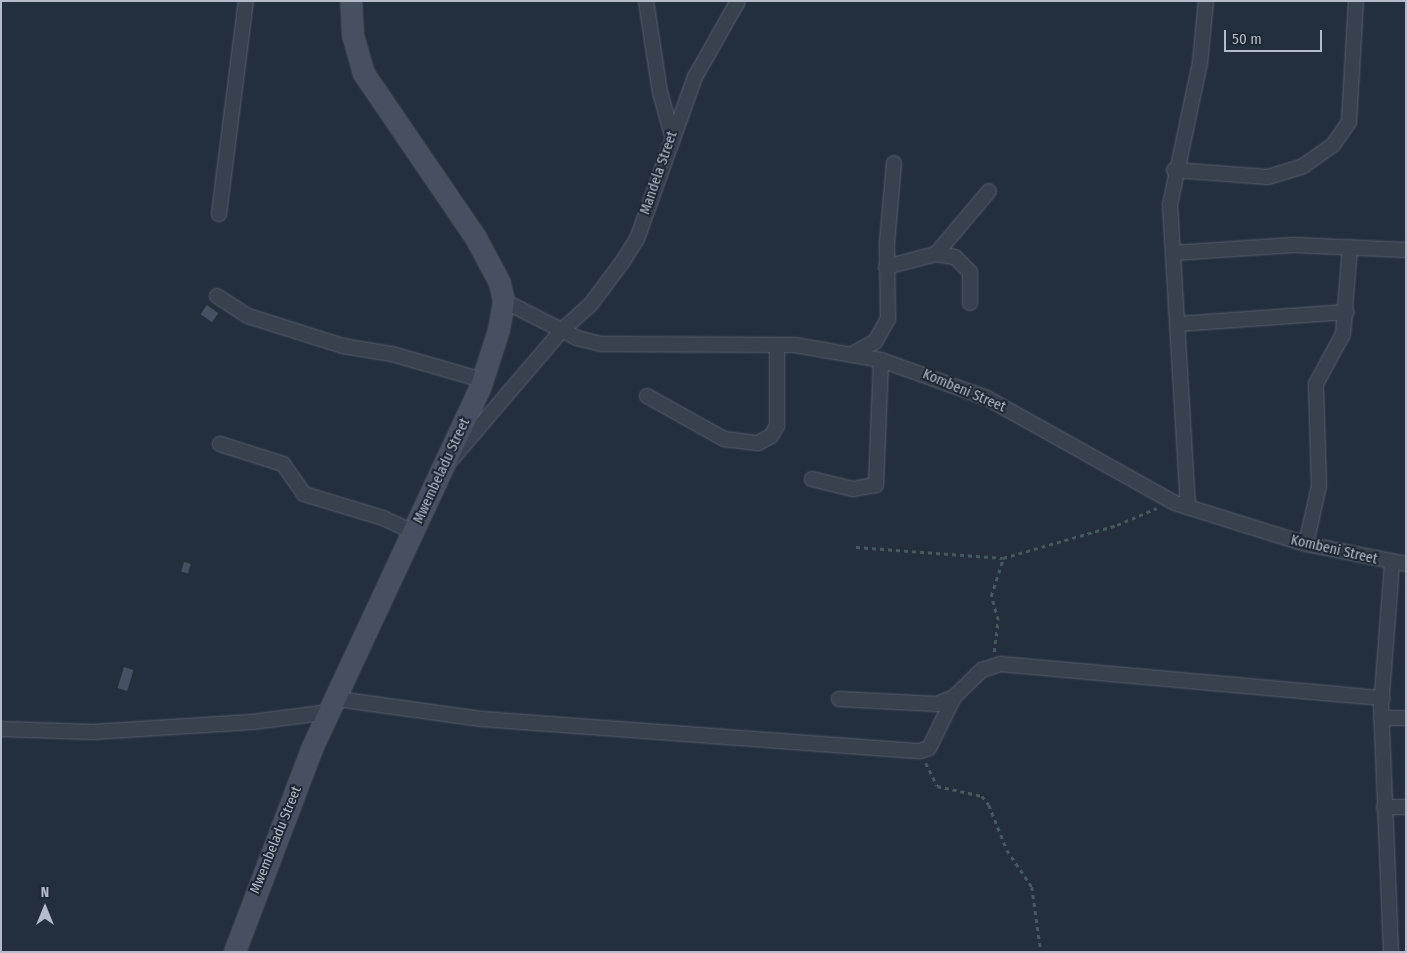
<!DOCTYPE html>
<style>
body{margin:0}
#map{position:relative;width:1407px;height:953px;overflow:hidden;background:#242f3e;font-family:"Fira Sans Condensed",sans-serif}
div>[style]{position:absolute}
[style*='--x']{left:calc(var(--x)*1px);top:calc(var(--y)*1px);width:calc(var(--w)*1px);rotate:calc(var(--a)*1deg)}
.building>*{inset:0;background:#455162;transform-origin:0 0}
.path>*{height:2.5px;margin-top:-1.25px;transform-origin:0;background:repeating-linear-gradient(90deg,#44595c 0 4px,transparent 0 8px)}
.roads{filter:drop-shadow(0 0 1px #565f6c) drop-shadow(0 0 1px #565f6c)}
.street>*{height:14px;margin:-7px;padding:0 7px;transform-origin:7px;border-radius:7px;background:#38414e}
.secondary>*{height:20px;margin:-10px;padding:0 10px;transform-origin:10px;border-radius:10px;background:#465061}
span{translate:-50% -50%;white-space:nowrap;text-align:center;line-height:1.15;-webkit-text-stroke:4px #1d2633;paint-order:stroke}
.street-label{font-size:14px;color:#b4bcc9}
.frame{position:absolute;inset:0;border:2px solid #b4bcc9;pointer-events:none}
.north{position:absolute;left:20px;top:883px;width:50px;height:50px;-webkit-text-stroke:4px #1d2633;paint-order:stroke;rotate:0deg;font-size:14px;font-weight:700;line-height:20px;text-align:center;color:#b4bcc9}
.north::after{content:'';display:block;margin:auto;width:18px;height:22px;background:#b4bcc9;clip-path:polygon(50% 0,100% 100%,50% 72%,0 100%)}
.scale{position:absolute;left:1224px;top:30px;width:98px;height:22px;box-sizing:border-box;border:2px solid #b4bcc9;border-top:0;padding-left:6px;font-size:15px;line-height:18px;white-space:nowrap;color:#b4bcc9;-webkit-text-stroke:4px #1d2633;paint-order:stroke}
</style>
<div id="map">
<div class="building">
<i style="left:207px;top:305px;width:14px;height:11px;rotate:36deg"></i>
<i style="left:184px;top:562px;width:7px;height:10px;rotate:16deg"></i>
<i style="left:124px;top:667px;width:10px;height:22px;rotate:17deg"></i>
</div>
<div class="path">
<i style="--x:856;--y:547;--w:147;--a:4.3"></i>
<i style="--x:1003;--y:558;--w:119;--a:-16.1"></i>
<i style="--x:1117;--y:525;--w:43;--a:-23"></i>
<i style="--x:994;--y:652;--w:32;--a:-83"></i>
<i style="--x:998;--y:620;--w:25;--a:-106"></i>
<i style="--x:991;--y:596;--w:40;--a:-72"></i>
<i style="--x:926;--y:763;--w:25;--a:64"></i>
<i style="--x:937;--y:786;--w:46;--a:12.5"></i>
<i style="--x:982;--y:796;--w:11;--a:52"></i>
<i style="--x:989;--y:805;--w:48;--a:68.2"></i>
<i style="--x:1007;--y:850;--w:45;--a:56"></i>
<i style="--x:1032;--y:887;--w:66;--a:82.1"></i>
</div>
<div class="roads">
<div class="street">
<i style="--x:646;--y:1;--w:92;--a:81.3"></i>
<i style="--x:660;--y:92;--w:45;--a:74.4"></i>
<i style="--x:1174;--y:170;--w:94;--a:4.3"></i>
<i style="--x:1268;--y:177;--w:37;--a:-17"></i>
<i style="--x:1303;--y:166;--w:37;--a:-35"></i>
<i style="--x:1333;--y:145;--w:28;--a:-55"></i>
<i style="--x:1349;--y:122;--w:121;--a:-86.7"></i>
<i style="--x:219;--y:214;--w:215;--a:-82.8"></i>
<i style="--x:1173;--y:253;--w:121;--a:-3.8"></i>
<i style="--x:1294;--y:245;--w:112;--a:2.6"></i>
<i style="--x:936;--y:254;--w:82;--a:-49.9"></i>
<i style="--x:886;--y:267;--w:52;--a:-14.6"></i>
<i style="--x:936;--y:254;--w:19;--a:9"></i>
<i style="--x:955;--y:257;--w:21;--a:45"></i>
<i style="--x:970;--y:272;--w:31;--a:90"></i>
<i style="--x:217;--y:296;--w:37;--a:33"></i>
<i style="--x:248;--y:316;--w:100;--a:17.5"></i>
<i style="--x:343;--y:346;--w:50;--a:9.3"></i>
<i style="--x:392;--y:354;--w:94;--a:16.1"></i>
<i style="--x:504;--y:301;--w:82;--a:26.9"></i>
<i style="--x:577;--y:338;--w:25;--a:14"></i>
<i style="--x:601;--y:344;--w:194;--a:0.3"></i>
<i style="--x:795;--y:345;--w:87;--a:9.9"></i>
<i style="--x:881;--y:360;--w:113;--a:19.7"></i>
<i style="--x:987;--y:398;--w:215;--a:29.2"></i>
<i style="--x:1175;--y:503;--w:137;--a:17.4"></i>
<i style="--x:1306;--y:544;--w:102;--a:11.3"></i>
<i style="--x:1178;--y:324;--w:169;--a:-4.1"></i>
<i style="--x:854;--y:353;--w:24;--a:-28"></i>
<i style="--x:875;--y:342;--w:26;--a:-61"></i>
<i style="--x:888;--y:319;--w:76;--a:-90.8"></i>
<i style="--x:887;--y:243;--w:80;--a:-85"></i>
<i style="--x:647;--y:396;--w:88;--a:29.2"></i>
<i style="--x:724;--y:439;--w:34;--a:7"></i>
<i style="--x:758;--y:443;--w:15;--a:-28"></i>
<i style="--x:771;--y:436;--w:12;--a:-59"></i>
<i style="--x:777;--y:426;--w:80;--a:-90"></i>
<i style="--x:220;--y:444;--w:66;--a:17.6"></i>
<i style="--x:283;--y:464;--w:37;--a:55"></i>
<i style="--x:304;--y:494;--w:83;--a:16.9"></i>
<i style="--x:383;--y:518;--w:33;--a:25"></i>
<i style="--x:451;--y:460;--w:170;--a:-49.5"></i>
<i style="--x:561;--y:331;--w:40;--a:-42"></i>
<i style="--x:591;--y:304;--w:54;--a:-53.3"></i>
<i style="--x:623;--y:261;--w:26;--a:-58"></i>
<i style="--x:637;--y:239;--w:172;--a:-70.3"></i>
<i style="--x:695;--y:77;--w:87;--a:-60.5"></i>
<i style="--x:812;--y:479;--w:42;--a:13.7"></i>
<i style="--x:853;--y:489;--w:23;--a:-10"></i>
<i style="--x:876;--y:485;--w:125;--a:-87.7"></i>
<i style="--x:1188;--y:507;--w:303;--a:-93.4"></i>
<i style="--x:1170;--y:205;--w:145;--a:-78.1"></i>
<i style="--x:1200;--y:63;--w:62;--a:-84.5"></i>
<i style="--x:1306;--y:544;--w:59;--a:-77.4"></i>
<i style="--x:1319;--y:486;--w:102;--a:-91.7"></i>
<i style="--x:1316;--y:384;--w:57;--a:-61.6"></i>
<i style="--x:1343;--y:334;--w:87;--a:-85.4"></i>
<i style="--x:337;--y:699;--w:146;--a:7.9"></i>
<i style="--x:482;--y:719;--w:439;--a:4.2"></i>
<i style="--x:920;--y:751;--w:9;--a:-18"></i>
<i style="--x:929;--y:748;--w:57;--a:-63.9"></i>
<i style="--x:954;--y:697;--w:39;--a:-44"></i>
<i style="--x:982;--y:670;--w:19;--a:-18"></i>
<i style="--x:1000;--y:664;--w:384;--a:5.1"></i>
<i style="--x:839;--y:699;--w:98;--a:2.9"></i>
<i style="--x:937;--y:704;--w:18;--a:-22"></i>
<i style="--x:1381;--y:718;--w:25;--a:0"></i>
<i style="--x:1;--y:729;--w:92;--a:1.9"></i>
<i style="--x:93;--y:732;--w:159;--a:-3.6"></i>
<i style="--x:252;--y:722;--w:78;--a:-7.4"></i>
<i style="--x:1384;--y:807;--w:22;--a:0"></i>
<i style="--x:1391;--y:952;--w:245;--a:-92.3"></i>
<i style="--x:1381;--y:707;--w:144;--a:-85.6"></i>
</div>
<div class="secondary">
<i style="--x:235;--y:952;--w:217;--a:-69.2"></i>
<i style="--x:312;--y:749;--w:397;--a:-65"></i>
<i style="--x:480;--y:389;--w:62;--a:-72.1"></i>
<i style="--x:499;--y:330;--w:29;--a:-80"></i>
<i style="--x:504;--y:301;--w:18;--a:-103"></i>
<i style="--x:500;--y:283;--w:51;--a:-118.1"></i>
<i style="--x:476;--y:238;--w:199;--a:-124.3"></i>
<i style="--x:364;--y:74;--w:41;--a:-105.8"></i>
<i style="--x:353;--y:35;--w:34;--a:-93"></i>
</div>
</div>
<div class="street-label">
<span style="left:659px;top:173px;rotate:-71deg">Mandela Street</span>
<span style="left:964px;top:391px;rotate:23deg">Kombeni Street</span>
<span style="left:442px;top:471px;rotate:-65deg">Mwembeladu Street</span>
<span style="left:1334px;top:550px;rotate:13deg">Kombeni Street</span>
<span style="left:276px;top:840px;rotate:-68deg">Mwembeladu Street</span>
</div>
<div class="frame"></div>
<div class="north">N</div>
<div class="scale">50 m</div>
</div>
